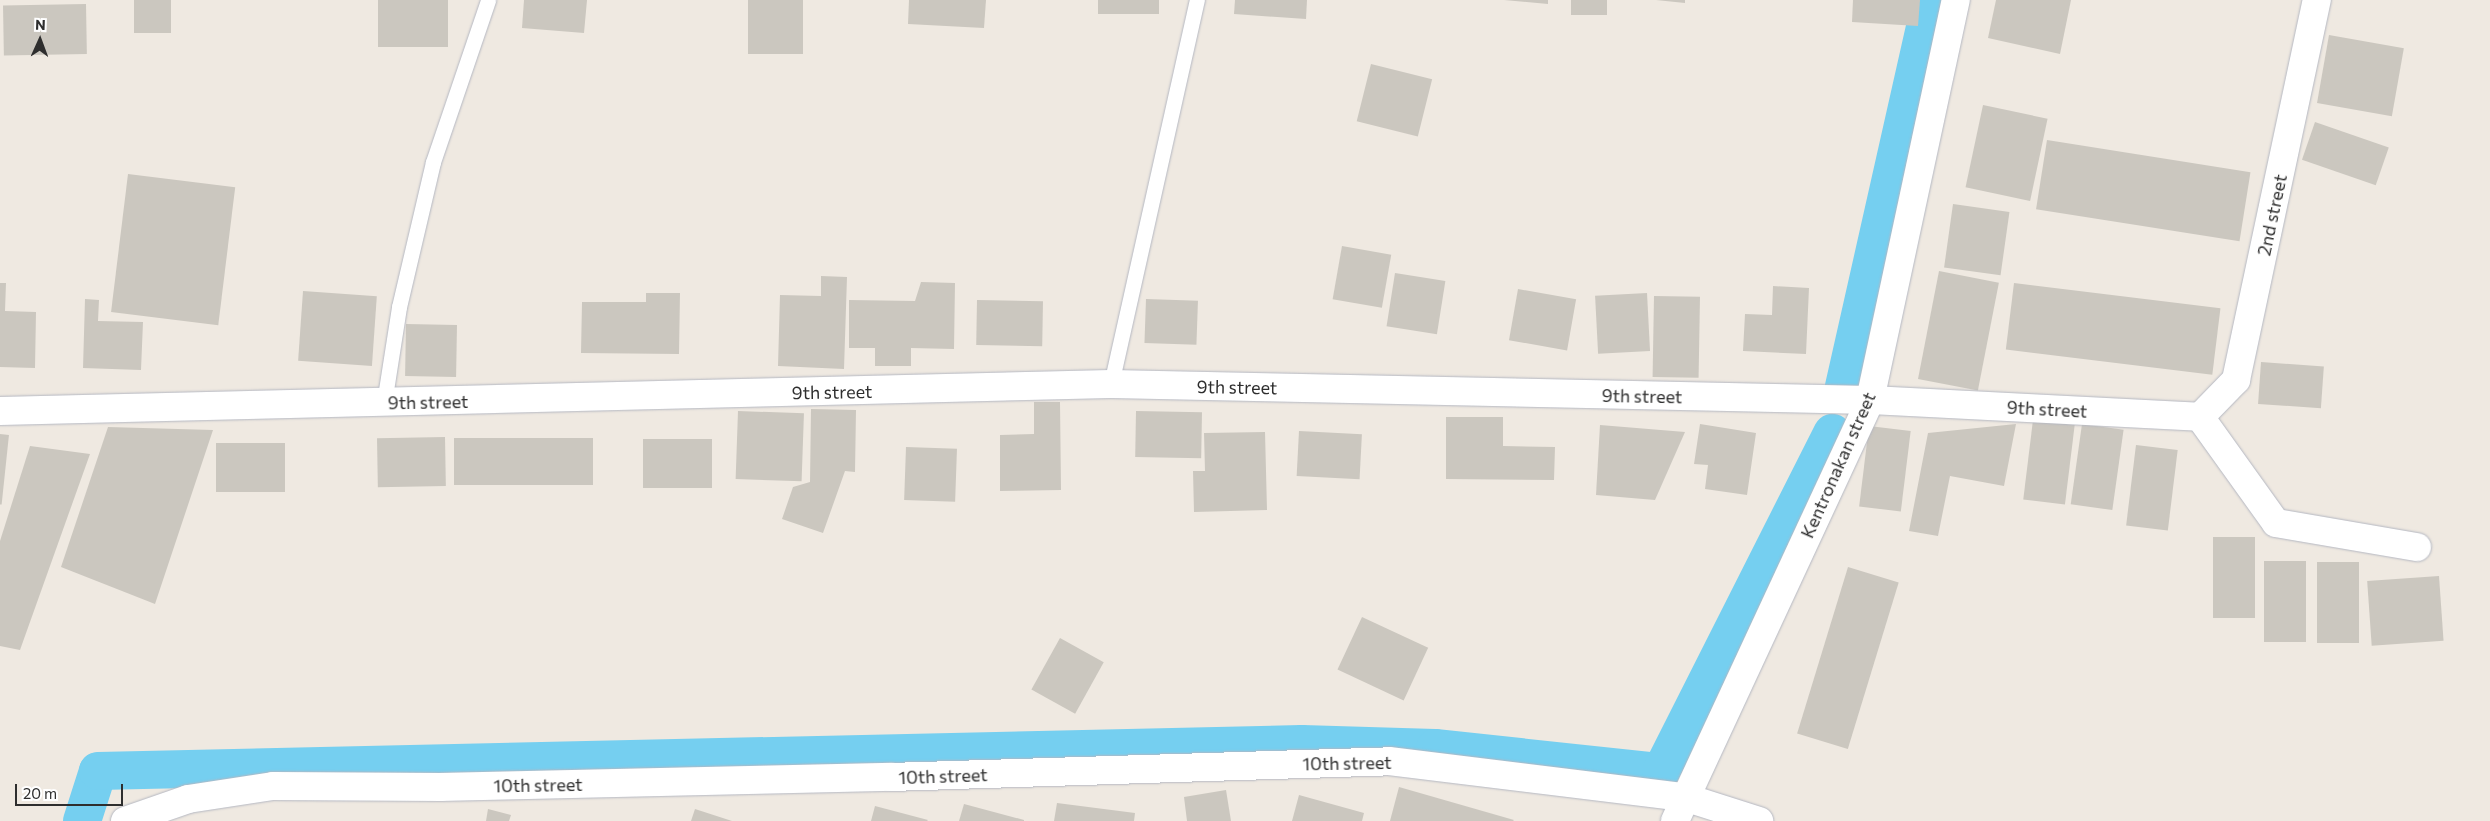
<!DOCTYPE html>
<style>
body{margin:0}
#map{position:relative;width:2490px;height:821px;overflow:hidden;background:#efe9e1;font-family:Commissioner,sans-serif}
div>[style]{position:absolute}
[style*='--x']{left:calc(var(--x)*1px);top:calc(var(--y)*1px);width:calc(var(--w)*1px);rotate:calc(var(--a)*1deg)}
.canal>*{height:38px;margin:-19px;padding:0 19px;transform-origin:19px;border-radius:19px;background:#75cff0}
.building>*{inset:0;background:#cbc7bf;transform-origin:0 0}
.roads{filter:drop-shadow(0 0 1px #b4b7c1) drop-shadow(0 0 1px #b4b7c1)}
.lane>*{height:15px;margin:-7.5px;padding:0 7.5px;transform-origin:7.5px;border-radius:7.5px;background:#fff}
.street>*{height:28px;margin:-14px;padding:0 14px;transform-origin:14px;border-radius:14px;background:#fff}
.secondary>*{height:28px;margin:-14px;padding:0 14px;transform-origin:14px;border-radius:14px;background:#fff}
span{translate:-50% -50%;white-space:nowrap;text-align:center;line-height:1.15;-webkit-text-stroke:5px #fff;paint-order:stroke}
.street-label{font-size:18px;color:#2e2e2e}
.north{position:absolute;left:15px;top:15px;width:50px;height:50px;-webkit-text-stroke:4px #fff;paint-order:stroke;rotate:2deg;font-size:14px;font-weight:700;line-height:20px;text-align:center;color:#2e2e2e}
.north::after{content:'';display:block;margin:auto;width:18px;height:22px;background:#2e2e2e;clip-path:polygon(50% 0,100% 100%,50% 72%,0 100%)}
.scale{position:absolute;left:15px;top:784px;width:108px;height:22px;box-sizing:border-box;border:2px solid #2e2e2e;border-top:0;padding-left:6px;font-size:15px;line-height:18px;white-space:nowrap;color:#2e2e2e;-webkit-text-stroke:4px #fff;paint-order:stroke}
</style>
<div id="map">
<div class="canal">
<i style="--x:1843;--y:391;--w:401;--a:-77.3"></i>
<i style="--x:82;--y:821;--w:52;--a:-72.3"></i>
<i style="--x:98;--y:771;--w:1204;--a:-1.28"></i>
<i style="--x:1302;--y:744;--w:133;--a:1.7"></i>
<i style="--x:1435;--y:748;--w:227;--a:6.1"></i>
<i style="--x:1661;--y:772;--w:380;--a:-63.2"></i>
</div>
<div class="building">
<i style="left:134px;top:0;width:37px;height:33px"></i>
<i style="left:378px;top:0;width:70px;height:47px"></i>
<i style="clip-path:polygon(524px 0,587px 0,584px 33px,522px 28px)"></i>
<i style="left:748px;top:0;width:55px;height:54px"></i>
<i style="clip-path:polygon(909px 0,986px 0,984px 28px,908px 24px)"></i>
<i style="left:1098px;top:0;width:61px;height:14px"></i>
<i style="clip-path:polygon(1235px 0,1307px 0,1306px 19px,1234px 14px)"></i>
<i style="clip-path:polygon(1504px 0,1548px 0,1548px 4px)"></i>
<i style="left:1571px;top:0;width:36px;height:15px"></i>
<i style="clip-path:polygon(1656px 0,1685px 0,1685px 3px)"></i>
<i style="clip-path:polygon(1853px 0,1920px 0,1918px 26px,1852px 22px)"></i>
<i style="clip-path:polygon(1996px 0,2071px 0,2060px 54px,1988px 38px)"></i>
<i style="left:86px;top:4px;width:50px;height:83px;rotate:89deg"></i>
<i style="left:2329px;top:35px;width:76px;height:69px;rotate:10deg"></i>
<i style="left:1371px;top:64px;width:63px;height:59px;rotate:14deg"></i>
<i style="left:1983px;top:105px;width:66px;height:84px;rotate:12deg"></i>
<i style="left:2315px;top:122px;width:78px;height:40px;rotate:19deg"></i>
<i style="left:2047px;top:140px;width:206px;height:70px;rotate:9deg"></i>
<i style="left:128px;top:174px;width:108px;height:139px;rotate:7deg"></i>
<i style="left:1953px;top:204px;width:57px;height:64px;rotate:8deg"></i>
<i style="left:1342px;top:246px;width:50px;height:54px;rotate:10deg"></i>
<i style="left:1939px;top:271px;width:61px;height:110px;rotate:11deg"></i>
<i style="left:1395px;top:273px;width:51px;height:54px;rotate:9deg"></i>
<i style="clip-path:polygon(821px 276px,847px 277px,844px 369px,778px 366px,780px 295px,821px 296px)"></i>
<i style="clip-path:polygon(921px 282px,955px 283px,954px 349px,911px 348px,911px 366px,875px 366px,875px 348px,849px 348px,849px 300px,915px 301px)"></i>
<i style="clip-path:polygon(0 283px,6px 283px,5px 311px,36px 312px,35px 368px,0 367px)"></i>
<i style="left:2014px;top:283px;width:208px;height:67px;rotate:7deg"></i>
<i style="clip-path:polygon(1773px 286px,1809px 288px,1806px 354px,1743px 351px,1745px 314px,1772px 315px)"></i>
<i style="left:1518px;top:289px;width:59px;height:52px;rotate:10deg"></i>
<i style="left:303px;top:291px;width:74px;height:70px;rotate:4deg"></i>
<i style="clip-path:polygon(646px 293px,680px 293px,679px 354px,581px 353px,582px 302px,646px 302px)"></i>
<i style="left:1647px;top:293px;width:58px;height:52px;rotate:87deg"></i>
<i style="left:1654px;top:296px;width:46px;height:81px;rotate:1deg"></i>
<i style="clip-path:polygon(85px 299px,99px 300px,98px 321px,143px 322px,141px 370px,83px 368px)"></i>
<i style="left:1146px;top:299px;width:52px;height:44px;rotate:2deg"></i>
<i style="left:977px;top:300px;width:66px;height:45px;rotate:1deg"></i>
<i style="left:406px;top:324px;width:51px;height:52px;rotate:1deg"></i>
<i style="left:2261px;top:362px;width:63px;height:42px;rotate:4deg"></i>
<i style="clip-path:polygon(1034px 402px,1060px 402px,1061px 490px,1000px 491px,1000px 435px,1034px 434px)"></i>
<i style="clip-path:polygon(811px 409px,856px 410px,855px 472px,845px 471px,823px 533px,782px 519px,793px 487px,810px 482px)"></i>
<i style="left:738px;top:411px;width:66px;height:68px;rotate:2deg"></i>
<i style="left:1136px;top:411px;width:66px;height:46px;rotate:1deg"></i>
<i style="clip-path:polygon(1446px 417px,1503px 417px,1503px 446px,1555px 447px,1554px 480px,1446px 479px)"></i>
<i style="left:2033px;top:420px;width:42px;height:80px;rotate:7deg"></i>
<i style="clip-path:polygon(1700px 424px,1756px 433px,1747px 495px,1705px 489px,1708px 465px,1694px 464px)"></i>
<i style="clip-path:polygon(2016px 424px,2004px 486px,1950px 476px,1938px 536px,1909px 531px,1928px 433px)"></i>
<i style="left:2082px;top:424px;width:42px;height:81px;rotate:8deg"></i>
<i style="clip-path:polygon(1600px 425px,1685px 432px,1655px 500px,1596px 495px)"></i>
<i style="left:1869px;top:426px;width:42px;height:81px;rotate:7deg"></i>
<i style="clip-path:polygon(108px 427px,213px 430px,155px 604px,61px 567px)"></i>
<i style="left:1299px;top:431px;width:63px;height:45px;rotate:3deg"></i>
<i style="clip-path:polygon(1265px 432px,1267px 510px,1194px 512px,1193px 471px,1205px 471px,1204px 433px)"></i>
<i style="left:0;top:434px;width:9px;height:70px;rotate:6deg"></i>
<i style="left:445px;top:437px;width:49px;height:68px;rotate:89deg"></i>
<i style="left:454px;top:438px;width:139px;height:47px"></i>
<i style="left:712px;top:439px;width:49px;height:69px;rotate:90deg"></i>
<i style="left:216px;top:443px;width:69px;height:49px"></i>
<i style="left:2136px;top:445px;width:42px;height:81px;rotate:7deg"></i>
<i style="clip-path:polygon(30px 446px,90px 454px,20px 650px,0 646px,0 541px)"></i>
<i style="left:906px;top:447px;width:51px;height:53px;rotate:2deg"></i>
<i style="left:2213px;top:537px;width:42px;height:81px"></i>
<i style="left:2264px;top:561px;width:42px;height:81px"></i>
<i style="left:2359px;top:562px;width:81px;height:42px;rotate:90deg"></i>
<i style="left:1848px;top:567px;width:53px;height:174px;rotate:17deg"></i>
<i style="left:2439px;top:576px;width:65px;height:72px;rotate:86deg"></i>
<i style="left:1362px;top:617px;width:73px;height:58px;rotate:25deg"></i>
<i style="left:1060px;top:638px;width:50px;height:59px;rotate:29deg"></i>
<i style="clip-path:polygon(1399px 787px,1514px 820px,1513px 821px,1390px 821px)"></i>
<i style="clip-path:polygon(1226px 790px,1231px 821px,1187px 821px,1184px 797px)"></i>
<i style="clip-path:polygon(1299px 795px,1364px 813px,1362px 821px,1292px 821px)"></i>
<i style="clip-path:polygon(1057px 803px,1135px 813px,1134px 821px,1054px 821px)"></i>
<i style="clip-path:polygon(964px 804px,1024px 820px,1024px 821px,959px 821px)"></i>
<i style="clip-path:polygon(875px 806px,928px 820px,927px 821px,871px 821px)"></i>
<i style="clip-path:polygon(488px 809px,511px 815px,509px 821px,486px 821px)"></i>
<i style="clip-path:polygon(695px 809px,732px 821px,691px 821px)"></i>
</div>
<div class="roads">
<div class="lane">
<i style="--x:1111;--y:384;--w:394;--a:-77.4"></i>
<i style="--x:384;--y:403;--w:97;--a:-81.1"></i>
<i style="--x:399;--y:307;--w:149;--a:-76.8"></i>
<i style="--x:433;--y:162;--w:171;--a:-71.2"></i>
</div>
<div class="street">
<i style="--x:0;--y:411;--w:1111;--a:-1.39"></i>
<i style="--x:1111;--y:384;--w:759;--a:1.21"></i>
<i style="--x:1870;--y:400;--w:330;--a:2.9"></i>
<i style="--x:2200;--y:417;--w:130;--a:54.4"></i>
<i style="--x:2276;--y:523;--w:143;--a:9.7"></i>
<i style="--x:2200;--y:417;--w:52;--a:-45.8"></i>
<i style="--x:2236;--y:380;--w:389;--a:-78"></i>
<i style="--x:125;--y:821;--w:67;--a:-19.2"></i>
<i style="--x:188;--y:799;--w:86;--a:-8.7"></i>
<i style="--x:273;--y:786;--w:169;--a:0.3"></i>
<i style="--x:442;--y:787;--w:448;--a:-1.3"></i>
<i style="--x:890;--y:777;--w:499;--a:-1.8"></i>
<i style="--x:1389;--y:761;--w:297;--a:7"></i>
<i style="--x:1684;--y:797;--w:79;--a:17.7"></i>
</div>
<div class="secondary">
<i style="--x:1675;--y:821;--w:464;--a:-65.1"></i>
<i style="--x:1870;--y:400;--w:409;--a:-77.9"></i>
</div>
</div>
<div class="street-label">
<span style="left:2272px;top:215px;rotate:-78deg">2nd street</span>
<span style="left:1237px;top:387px;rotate:1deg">9th street</span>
<span style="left:832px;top:392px;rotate:-1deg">9th street</span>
<span style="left:1642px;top:396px;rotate:1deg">9th street</span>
<span style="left:428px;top:402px;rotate:-1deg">9th street</span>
<span style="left:2047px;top:409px;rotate:3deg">9th street</span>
<span style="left:1838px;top:465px;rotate:-66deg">Kentronakan street</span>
<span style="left:1347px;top:763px;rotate:-1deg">10th street</span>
<span style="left:943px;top:776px;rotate:-2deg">10th street</span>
<span style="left:538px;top:785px;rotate:-1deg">10th street</span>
</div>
<div class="north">N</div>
<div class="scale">20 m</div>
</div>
